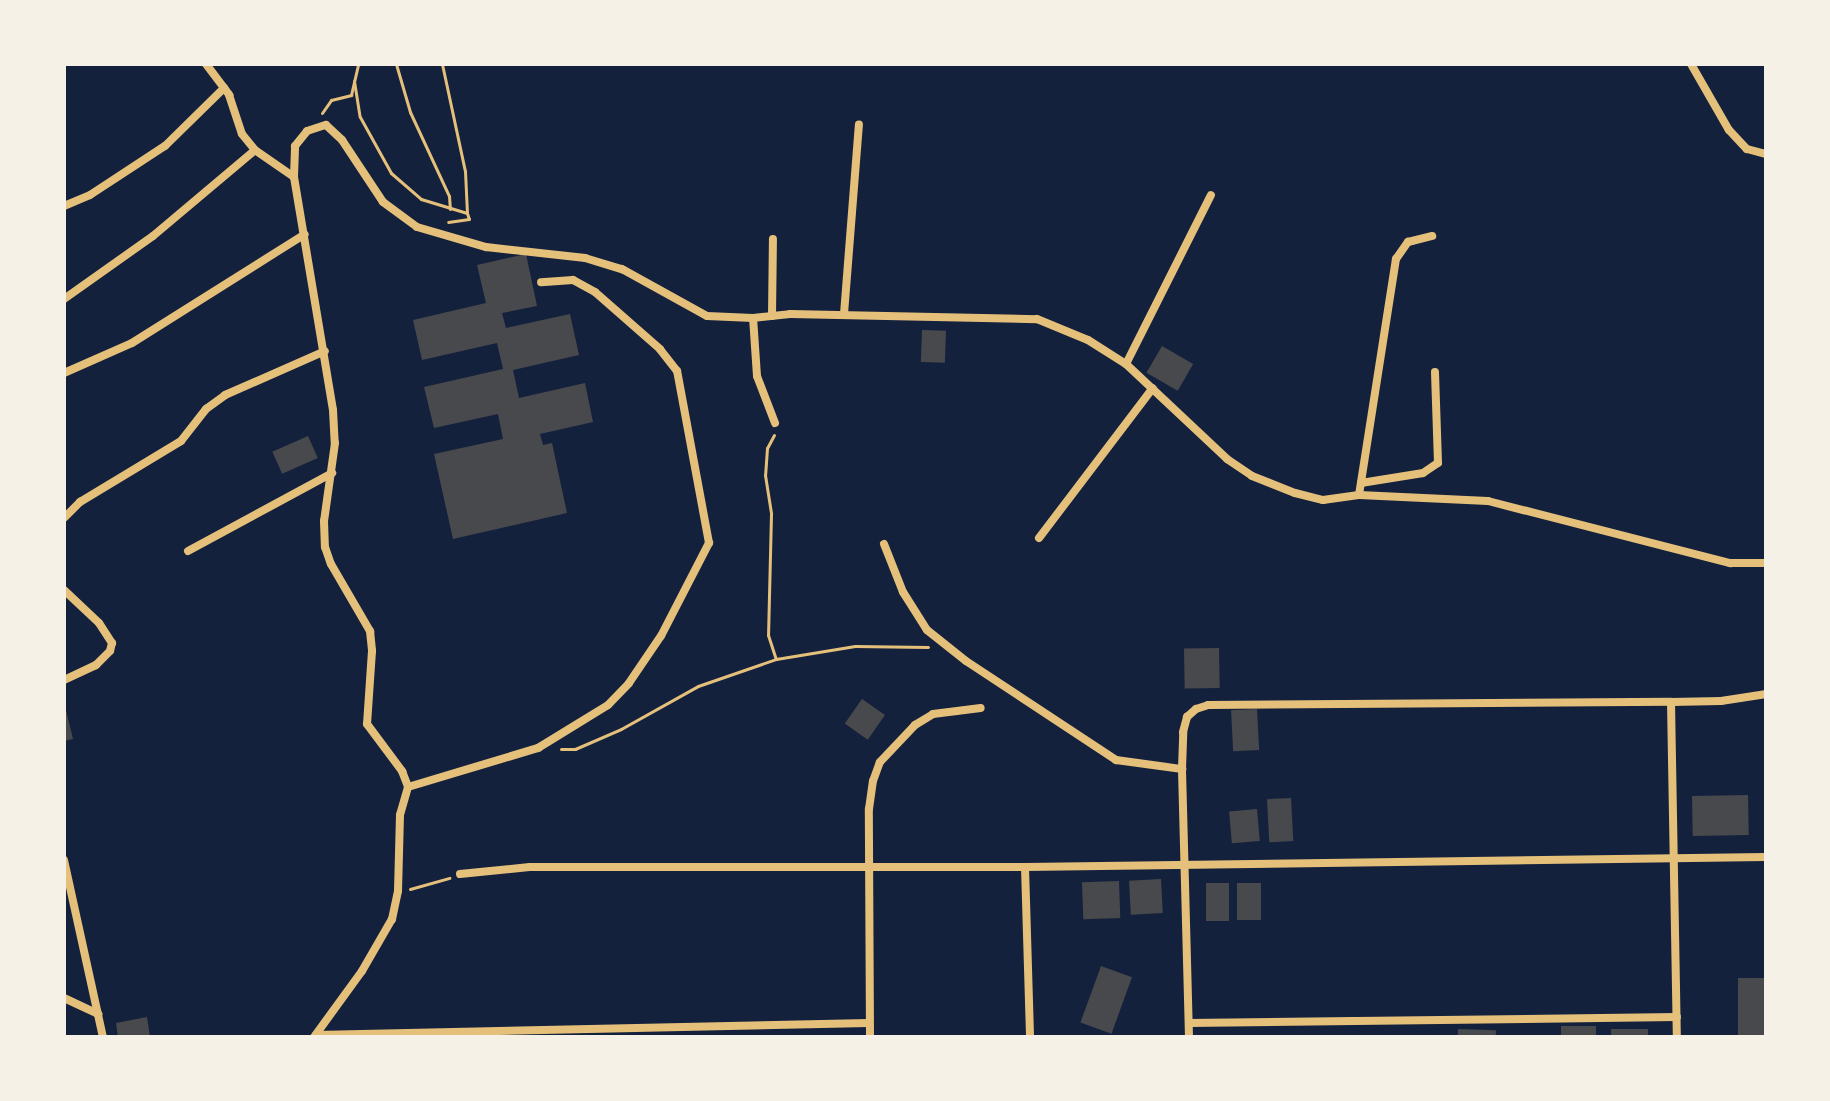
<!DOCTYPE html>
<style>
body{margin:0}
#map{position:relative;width:1830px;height:1101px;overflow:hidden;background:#14213d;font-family:Lato,sans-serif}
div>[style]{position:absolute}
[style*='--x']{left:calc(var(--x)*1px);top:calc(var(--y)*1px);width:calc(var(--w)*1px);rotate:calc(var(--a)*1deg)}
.building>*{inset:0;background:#48494c;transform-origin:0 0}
.path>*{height:3px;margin:-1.5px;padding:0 1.5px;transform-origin:1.5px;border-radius:1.5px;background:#e5c07b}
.minor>*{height:8px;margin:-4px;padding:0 4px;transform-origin:4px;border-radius:4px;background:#e5c07b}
span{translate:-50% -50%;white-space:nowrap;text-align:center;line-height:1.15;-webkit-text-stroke:6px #f6f1e7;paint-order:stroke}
.frame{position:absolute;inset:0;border:66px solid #f6f1e7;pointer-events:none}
</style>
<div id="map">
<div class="building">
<i style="clip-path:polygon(526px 254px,537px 306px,502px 313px,506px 328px,570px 314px,579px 355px,513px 370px,519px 398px,585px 383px,593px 422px,540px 434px,543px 445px,552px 443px,567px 513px,453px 539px,434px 454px,503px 439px,498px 414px,434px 428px,424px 387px,503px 369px,497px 343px,422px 360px,413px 320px,486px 303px,477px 265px)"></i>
<i style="left:922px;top:330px;width:24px;height:32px;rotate:2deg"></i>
<i style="left:1162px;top:346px;width:36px;height:31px;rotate:30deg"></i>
<i style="left:308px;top:436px;width:24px;height:39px;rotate:66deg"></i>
<i style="left:1219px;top:648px;width:40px;height:35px;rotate:89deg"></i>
<i style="left:862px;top:699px;width:28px;height:30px;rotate:35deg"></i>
<i style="clip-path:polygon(64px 702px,73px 739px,64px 741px)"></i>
<i style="left:1257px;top:709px;width:41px;height:26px;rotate:87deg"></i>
<i style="left:1748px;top:795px;width:40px;height:56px;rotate:89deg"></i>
<i style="left:1291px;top:798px;width:43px;height:24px;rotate:87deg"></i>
<i style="left:1257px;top:809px;width:32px;height:28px;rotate:85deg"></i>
<i style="left:1161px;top:879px;width:34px;height:32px;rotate:87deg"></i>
<i style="left:1119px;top:881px;width:37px;height:37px;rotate:88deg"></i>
<i style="left:1206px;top:883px;width:23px;height:38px"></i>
<i style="left:1237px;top:883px;width:24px;height:37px"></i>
<i style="left:1101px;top:966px;width:33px;height:60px;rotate:20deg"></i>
<i style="left:1766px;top:978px;width:59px;height:28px;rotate:90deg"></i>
<i style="clip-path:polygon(147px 1017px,150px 1037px,118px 1037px,116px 1023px)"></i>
<i style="left:1561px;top:1026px;width:35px;height:11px"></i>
<i style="left:1458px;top:1029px;width:38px;height:8px;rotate:2deg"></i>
<i style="left:1648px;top:1029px;width:8px;height:37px;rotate:90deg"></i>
</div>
<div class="path">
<i style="--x:396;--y:64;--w:50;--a:73.7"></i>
<i style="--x:410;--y:112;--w:93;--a:65.1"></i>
<i style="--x:449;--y:196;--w:13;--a:86"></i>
<i style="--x:442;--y:64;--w:109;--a:77.9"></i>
<i style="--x:465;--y:171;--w:42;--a:87.3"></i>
<i style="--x:354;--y:81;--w:36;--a:81"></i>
<i style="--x:360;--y:117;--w:64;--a:61"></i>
<i style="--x:391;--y:173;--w:40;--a:41"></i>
<i style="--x:421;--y:199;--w:48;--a:16.9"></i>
<i style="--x:467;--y:213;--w:6;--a:72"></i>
<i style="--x:469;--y:219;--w:21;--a:172"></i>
<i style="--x:322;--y:113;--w:16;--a:-55"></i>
<i style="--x:331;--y:100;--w:21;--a:-14"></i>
<i style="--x:351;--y:95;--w:32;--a:-77"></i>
<i style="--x:774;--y:435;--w:15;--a:118"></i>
<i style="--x:767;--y:448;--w:27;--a:94"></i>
<i style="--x:765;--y:475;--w:39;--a:81"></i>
<i style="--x:771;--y:514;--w:121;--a:91.4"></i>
<i style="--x:768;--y:635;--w:25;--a:72"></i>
<i style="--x:561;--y:749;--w:14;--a:0"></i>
<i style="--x:575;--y:749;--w:50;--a:-23.5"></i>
<i style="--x:621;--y:729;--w:88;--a:-29.2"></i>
<i style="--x:698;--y:686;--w:83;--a:-19.1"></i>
<i style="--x:776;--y:659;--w:80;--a:-9.3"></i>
<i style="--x:855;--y:646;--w:73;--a:0.8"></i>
<i style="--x:410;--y:889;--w:41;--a:-15.8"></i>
</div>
<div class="minor">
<i style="--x:206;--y:64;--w:39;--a:53"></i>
<i style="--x:229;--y:95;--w:41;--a:71.6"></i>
<i style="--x:242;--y:134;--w:21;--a:51"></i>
<i style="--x:255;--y:150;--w:47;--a:34.7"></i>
<i style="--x:294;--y:177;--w:236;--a:80.5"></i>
<i style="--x:333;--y:410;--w:33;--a:87"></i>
<i style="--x:335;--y:443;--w:79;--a:98"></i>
<i style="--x:324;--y:521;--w:26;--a:88"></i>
<i style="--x:325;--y:547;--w:18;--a:71"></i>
<i style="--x:331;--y:564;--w:78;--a:59.8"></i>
<i style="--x:370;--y:631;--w:20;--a:84"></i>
<i style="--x:372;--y:651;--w:73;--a:93.9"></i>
<i style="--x:367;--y:724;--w:59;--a:53.3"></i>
<i style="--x:402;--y:771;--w:17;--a:69"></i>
<i style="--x:408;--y:787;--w:29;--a:106"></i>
<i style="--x:400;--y:815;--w:76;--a:91.5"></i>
<i style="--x:398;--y:891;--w:29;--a:102"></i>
<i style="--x:392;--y:919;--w:60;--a:120"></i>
<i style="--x:362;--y:971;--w:82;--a:126"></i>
<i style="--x:1691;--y:64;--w:76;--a:60.1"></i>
<i style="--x:1729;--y:130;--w:26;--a:47"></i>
<i style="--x:1747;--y:149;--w:20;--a:15"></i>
<i style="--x:294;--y:177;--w:31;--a:-88"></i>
<i style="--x:295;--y:146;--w:19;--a:-51"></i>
<i style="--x:307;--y:131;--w:20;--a:-18"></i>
<i style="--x:326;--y:125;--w:22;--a:43"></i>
<i style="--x:342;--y:140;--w:74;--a:56.5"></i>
<i style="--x:383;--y:202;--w:42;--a:36.3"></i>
<i style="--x:417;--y:227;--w:72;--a:16.2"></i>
<i style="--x:486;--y:247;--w:100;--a:6.3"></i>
<i style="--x:585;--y:258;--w:39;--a:17"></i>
<i style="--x:622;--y:269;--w:97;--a:28.9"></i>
<i style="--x:707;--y:316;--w:46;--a:2.5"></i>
<i style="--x:64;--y:206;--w:28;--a:-23"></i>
<i style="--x:90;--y:195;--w:90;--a:-33.2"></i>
<i style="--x:165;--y:146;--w:83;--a:-44.5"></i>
<i style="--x:64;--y:299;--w:109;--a:-35.3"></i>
<i style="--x:153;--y:236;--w:133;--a:-40.1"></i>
<i style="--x:844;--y:314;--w:190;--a:-85.5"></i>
<i style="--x:772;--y:316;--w:77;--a:-89.3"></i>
<i style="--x:1126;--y:364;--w:189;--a:-63.3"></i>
<i style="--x:64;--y:373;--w:74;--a:-23.8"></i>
<i style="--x:132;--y:343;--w:204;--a:-32.2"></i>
<i style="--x:775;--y:423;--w:50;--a:-111"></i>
<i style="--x:757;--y:376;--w:58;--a:-93.9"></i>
<i style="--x:753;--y:318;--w:37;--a:-6"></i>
<i style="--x:790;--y:314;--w:247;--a:1.2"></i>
<i style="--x:1037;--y:319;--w:55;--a:22.4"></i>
<i style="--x:1088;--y:340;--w:45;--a:32.3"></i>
<i style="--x:1126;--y:364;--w:139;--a:43.2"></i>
<i style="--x:1227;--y:459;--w:30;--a:34"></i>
<i style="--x:1252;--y:476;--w:46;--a:21.6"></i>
<i style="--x:1295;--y:493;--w:29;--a:14"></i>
<i style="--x:1323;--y:500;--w:36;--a:-8"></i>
<i style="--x:1359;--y:495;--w:129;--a:2.7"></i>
<i style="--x:1488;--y:501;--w:250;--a:14.4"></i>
<i style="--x:1730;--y:563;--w:36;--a:0"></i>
<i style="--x:1361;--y:483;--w:63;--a:-9.2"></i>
<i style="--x:1423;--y:473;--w:18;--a:-34"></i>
<i style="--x:1438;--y:463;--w:91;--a:-91.9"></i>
<i style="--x:1359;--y:495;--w:239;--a:-81.1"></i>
<i style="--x:1396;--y:259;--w:21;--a:-55"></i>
<i style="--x:1408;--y:242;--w:25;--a:-14"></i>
<i style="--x:64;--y:518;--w:23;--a:-45"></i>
<i style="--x:80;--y:502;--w:118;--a:-31.1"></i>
<i style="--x:181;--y:441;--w:41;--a:-52"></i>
<i style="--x:206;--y:409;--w:24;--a:-36"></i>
<i style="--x:225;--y:395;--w:109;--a:-23.7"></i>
<i style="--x:1039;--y:538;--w:188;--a:-52.8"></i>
<i style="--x:884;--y:544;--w:52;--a:68.4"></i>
<i style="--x:903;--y:592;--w:45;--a:57.7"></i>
<i style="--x:927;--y:630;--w:50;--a:38.5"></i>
<i style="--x:966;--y:661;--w:180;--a:33.4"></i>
<i style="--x:1116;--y:760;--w:67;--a:7.8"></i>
<i style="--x:188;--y:551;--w:164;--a:-28.4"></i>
<i style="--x:64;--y:590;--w:48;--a:43.3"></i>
<i style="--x:99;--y:623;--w:24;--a:57"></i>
<i style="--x:112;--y:643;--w:8;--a:104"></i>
<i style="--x:110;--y:651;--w:20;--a:135"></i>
<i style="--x:96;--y:665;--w:35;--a:155"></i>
<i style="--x:1671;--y:702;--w:335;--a:89"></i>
<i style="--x:408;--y:787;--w:136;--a:-16.7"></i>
<i style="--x:538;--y:748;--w:82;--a:-31.6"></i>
<i style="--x:608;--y:705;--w:30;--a:-46"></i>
<i style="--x:629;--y:683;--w:57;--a:-55.8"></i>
<i style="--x:661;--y:636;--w:105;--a:-62.7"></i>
<i style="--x:709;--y:543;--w:175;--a:-100.5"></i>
<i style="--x:677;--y:371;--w:28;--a:-128"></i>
<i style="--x:660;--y:349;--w:86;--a:-138.8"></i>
<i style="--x:595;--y:292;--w:25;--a:-151"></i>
<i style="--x:573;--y:280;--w:32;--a:176"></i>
<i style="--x:64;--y:860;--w:181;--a:77.6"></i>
<i style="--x:1025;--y:867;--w:170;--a:88.3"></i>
<i style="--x:460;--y:874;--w:70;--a:-5.7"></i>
<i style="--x:530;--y:867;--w:495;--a:0"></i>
<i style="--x:1025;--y:867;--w:741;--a:-0.77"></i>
<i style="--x:64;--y:998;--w:38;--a:25"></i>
<i style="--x:1189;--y:1023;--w:488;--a:-0.7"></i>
<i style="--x:316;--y:1035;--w:553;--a:-1.24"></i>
<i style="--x:870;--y:1037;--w:228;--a:-90.3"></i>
<i style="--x:869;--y:809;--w:28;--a:-82"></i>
<i style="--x:873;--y:781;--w:20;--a:-70"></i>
<i style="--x:880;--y:762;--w:51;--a:-46.6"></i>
<i style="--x:915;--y:725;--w:21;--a:-31"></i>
<i style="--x:933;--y:714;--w:48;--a:-7.1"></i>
<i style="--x:1189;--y:1037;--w:268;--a:-91.5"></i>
<i style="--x:1182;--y:769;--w:37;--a:-88"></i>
<i style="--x:1183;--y:732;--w:16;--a:-75"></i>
<i style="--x:1187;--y:717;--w:12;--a:-42"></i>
<i style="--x:1196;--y:709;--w:13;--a:-18"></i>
<i style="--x:1208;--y:705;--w:463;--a:-0.4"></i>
<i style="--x:1671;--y:702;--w:50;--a:-1.1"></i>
<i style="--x:1721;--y:701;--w:46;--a:-8.8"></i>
</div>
<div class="frame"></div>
</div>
